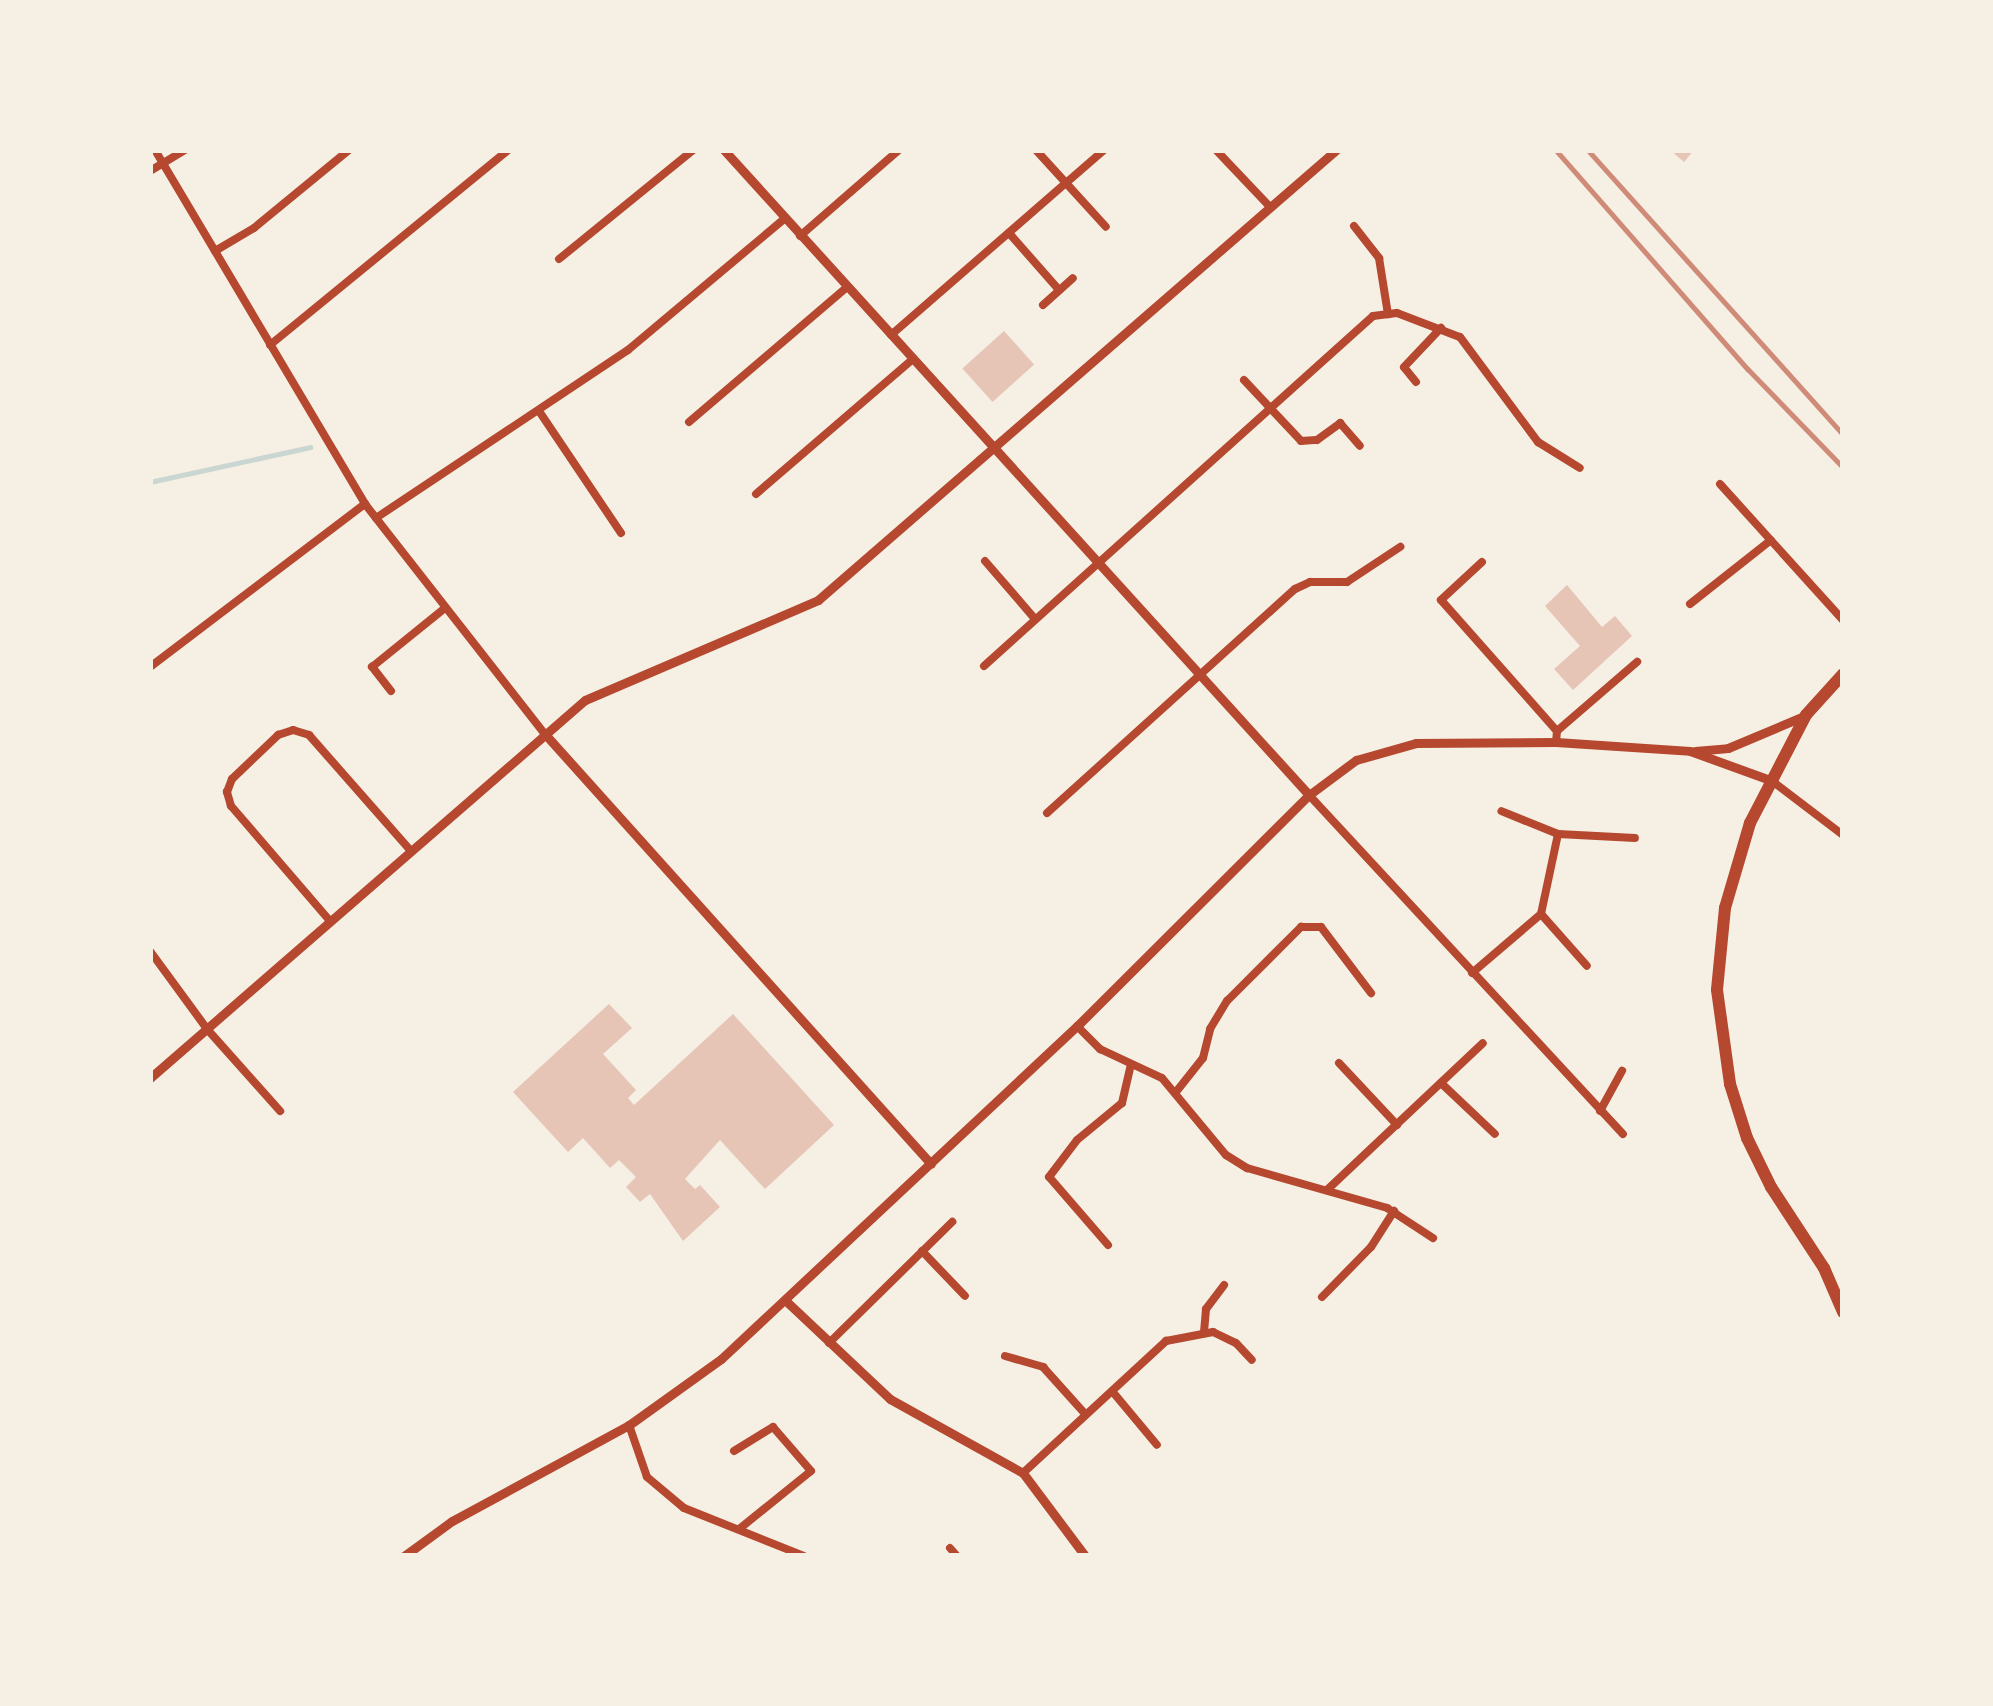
<!DOCTYPE html>
<style>
body{margin:0}
#map{position:relative;width:1993px;height:1706px;overflow:hidden;background:#f6efe4;font-family:"Roboto Condensed",sans-serif}
div>[style]{position:absolute}
[style*='--x']{left:calc(var(--x)*1px);top:calc(var(--y)*1px);width:calc(var(--w)*1px);rotate:calc(var(--a)*1deg)}
.stream>*{height:4.5px;margin:-2.25px;padding:0 2.25px;transform-origin:2.25px;border-radius:2.25px;background:#c9d6d2}
.building>*{inset:0;background:#e6c5b7;transform-origin:0 0}
.minor>*{height:8px;margin:-4px;padding:0 4px;transform-origin:4px;border-radius:4px;background:#b5482f}
.tertiary>*{height:9px;margin:-4.5px;padding:0 4.5px;transform-origin:4.5px;border-radius:4.5px;background:#b5482f}
.trunk>*{height:12px;margin:-6px;padding:0 6px;transform-origin:6px;border-radius:6px;background:#b5482f}
.rail>*{height:4.5px;margin:-2.25px;padding:0 2.25px;transform-origin:2.25px;border-radius:2.25px;background:#cf8b77}
span{translate:-50% -50%;white-space:nowrap;text-align:center;line-height:1.15;-webkit-text-stroke:9px #f6efe4;paint-order:stroke}
.frame{position:absolute;inset:0;border:153px solid #f6efe4;pointer-events:none}
</style>
<div id="map">
<div class="stream">
<i style="--x:150;--y:482;--w:164;--a:-12.3"></i>
</div>
<div class="building">
<i style="clip-path:polygon(1670px 150px,1694px 150px,1684px 162px)"></i>
<i style="left:1004px;top:331px;width:45px;height:56px;rotate:48deg"></i>
<i style="clip-path:polygon(1567px 585px,1602px 627px,1615px 616px,1632px 636px,1573px 690px,1554px 669px,1580px 646px,1545px 606px)"></i>
<i style="clip-path:polygon(609px 1004px,632px 1028px,603px 1054px,636px 1090px,628px 1098px,634px 1105px,733px 1014px,834px 1125px,765px 1189px,720px 1140px,685px 1179px,695px 1189px,700px 1185px,720px 1207px,683px 1241px,650px 1194px,640px 1202px,626px 1187px,636px 1177px,619px 1160px,610px 1168px,583px 1138px,568px 1152px,513px 1092px)"></i>
</div>
<div class="minor">
<i style="--x:155;--y:150;--w:412;--a:59.3"></i>
<i style="--x:365;--y:504;--w:291;--a:52"></i>
<i style="--x:1104;--y:150;--w:50;--a:139"></i>
<i style="--x:1066;--y:183;--w:59;--a:47.7"></i>
<i style="--x:1216;--y:150;--w:79;--a:46.5"></i>
<i style="--x:150;--y:171;--w:41;--a:-31"></i>
<i style="--x:1354;--y:226;--w:41;--a:52"></i>
<i style="--x:1379;--y:258;--w:57;--a:80.9"></i>
<i style="--x:1009;--y:233;--w:76;--a:48.7"></i>
<i style="--x:800;--y:236;--w:131;--a:-41"></i>
<i style="--x:215;--y:251;--w:45;--a:-30.5"></i>
<i style="--x:254;--y:228;--w:123;--a:-39.4"></i>
<i style="--x:559;--y:259;--w:173;--a:-39.1"></i>
<i style="--x:1043;--y:305;--w:40;--a:-42"></i>
<i style="--x:891;--y:335;--w:232;--a:-41"></i>
<i style="--x:1066;--y:183;--w:45;--a:-132.3"></i>
<i style="--x:270;--y:345;--w:308;--a:-39.3"></i>
<i style="--x:1244;--y:380;--w:83;--a:46.9"></i>
<i style="--x:1301;--y:441;--w:16;--a:-4"></i>
<i style="--x:1317;--y:440;--w:29;--a:-36"></i>
<i style="--x:1340;--y:423;--w:30;--a:49"></i>
<i style="--x:1416;--y:382;--w:19;--a:-129"></i>
<i style="--x:1404;--y:367;--w:54;--a:-46.5"></i>
<i style="--x:539;--y:411;--w:147;--a:56.1"></i>
<i style="--x:689;--y:422;--w:206;--a:-40.5"></i>
<i style="--x:1720;--y:484;--w:183;--a:47.9"></i>
<i style="--x:756;--y:494;--w:207;--a:-40.7"></i>
<i style="--x:376;--y:518;--w:303;--a:-33.7"></i>
<i style="--x:628;--y:350;--w:202;--a:-40"></i>
<i style="--x:985;--y:561;--w:77;--a:49.2"></i>
<i style="--x:1482;--y:562;--w:56;--a:137.2"></i>
<i style="--x:1441;--y:600;--w:175;--a:48.5"></i>
<i style="--x:1557;--y:731;--w:11;--a:95"></i>
<i style="--x:1690;--y:604;--w:103;--a:-38.3"></i>
<i style="--x:984;--y:666;--w:523;--a:-41.98"></i>
<i style="--x:1373;--y:316;--w:24;--a:-7"></i>
<i style="--x:1397;--y:313;--w:67;--a:20.9"></i>
<i style="--x:1460;--y:337;--w:131;--a:53.4"></i>
<i style="--x:1538;--y:442;--w:49;--a:31.8"></i>
<i style="--x:150;--y:667;--w:270;--a:-37.2"></i>
<i style="--x:391;--y:691;--w:31;--a:-128"></i>
<i style="--x:372;--y:667;--w:94;--a:-38.9"></i>
<i style="--x:1557;--y:731;--w:106;--a:-40.8"></i>
<i style="--x:1772;--y:781;--w:89;--a:37.3"></i>
<i style="--x:1309;--y:795;--w:462;--a:47.2"></i>
<i style="--x:1047;--y:813;--w:334;--a:-42.1"></i>
<i style="--x:1295;--y:589;--w:17;--a:-25"></i>
<i style="--x:1310;--y:582;--w:37;--a:0"></i>
<i style="--x:1347;--y:582;--w:64;--a:-33.4"></i>
<i style="--x:1558;--y:834;--w:77;--a:3"></i>
<i style="--x:1541;--y:914;--w:69;--a:48.5"></i>
<i style="--x:330;--y:921;--w:152;--a:-130.7"></i>
<i style="--x:231;--y:806;--w:15;--a:-106"></i>
<i style="--x:227;--y:792;--w:14;--a:-69"></i>
<i style="--x:232;--y:779;--w:64;--a:-43.7"></i>
<i style="--x:278;--y:735;--w:16;--a:-18"></i>
<i style="--x:293;--y:730;--w:17;--a:17"></i>
<i style="--x:309;--y:735;--w:153;--a:48.7"></i>
<i style="--x:150;--y:951;--w:97;--a:53.8"></i>
<i style="--x:207;--y:1029;--w:110;--a:48.3"></i>
<i style="--x:1472;--y:973;--w:91;--a:-40.5"></i>
<i style="--x:1541;--y:914;--w:82;--a:-78"></i>
<i style="--x:1558;--y:834;--w:61;--a:-158"></i>
<i style="--x:1077;--y:1026;--w:33;--a:45"></i>
<i style="--x:1100;--y:1049;--w:68;--a:25.1"></i>
<i style="--x:1162;--y:1078;--w:100;--a:50.3"></i>
<i style="--x:1226;--y:1155;--w:25;--a:32"></i>
<i style="--x:1247;--y:1168;--w:146;--a:15.9"></i>
<i style="--x:1387;--y:1208;--w:55;--a:33.1"></i>
<i style="--x:1339;--y:1063;--w:85;--a:46.9"></i>
<i style="--x:1441;--y:1083;--w:74;--a:43.4"></i>
<i style="--x:1176;--y:1092;--w:43;--a:-51.5"></i>
<i style="--x:1203;--y:1058;--w:30;--a:-76"></i>
<i style="--x:1210;--y:1029;--w:33;--a:-59"></i>
<i style="--x:1227;--y:1001;--w:105;--a:-45"></i>
<i style="--x:1301;--y:927;--w:20;--a:0"></i>
<i style="--x:1321;--y:927;--w:83;--a:52.9"></i>
<i style="--x:1600;--y:1111;--w:46;--a:-61.2"></i>
<i style="--x:1327;--y:1190;--w:214;--a:-43.3"></i>
<i style="--x:1108;--y:1245;--w:90;--a:-130.9"></i>
<i style="--x:1049;--y:1177;--w:46;--a:-52.9"></i>
<i style="--x:1077;--y:1140;--w:58;--a:-39.4"></i>
<i style="--x:1122;--y:1103;--w:40;--a:-77"></i>
<i style="--x:922;--y:1251;--w:62;--a:46.3"></i>
<i style="--x:1322;--y:1297;--w:70;--a:-45.6"></i>
<i style="--x:1371;--y:1247;--w:43;--a:-57.4"></i>
<i style="--x:1204;--y:1332;--w:23;--a:-85"></i>
<i style="--x:1206;--y:1309;--w:30;--a:-53"></i>
<i style="--x:829;--y:1343;--w:173;--a:-44.5"></i>
<i style="--x:1005;--y:1356;--w:40;--a:16"></i>
<i style="--x:1043;--y:1367;--w:64;--a:48.1"></i>
<i style="--x:1112;--y:1391;--w:70;--a:50.2"></i>
<i style="--x:629;--y:1425;--w:55;--a:70.9"></i>
<i style="--x:647;--y:1477;--w:48;--a:40"></i>
<i style="--x:684;--y:1508;--w:129;--a:21.8"></i>
<i style="--x:734;--y:1451;--w:46;--a:-31.6"></i>
<i style="--x:773;--y:1427;--w:58;--a:49.2"></i>
<i style="--x:811;--y:1471;--w:92;--a:141.1"></i>
<i style="--x:1023;--y:1473;--w:195;--a:-42.7"></i>
<i style="--x:1166;--y:1341;--w:48;--a:-10.8"></i>
<i style="--x:1213;--y:1332;--w:25;--a:26"></i>
<i style="--x:1236;--y:1343;--w:23;--a:47"></i>
<i style="--x:950;--y:1548;--w:11;--a:49"></i>
</div>
<div class="tertiary">
<i style="--x:724;--y:150;--w:871;--a:47.79"></i>
<i style="--x:544;--y:733;--w:579;--a:48.08"></i>
<i style="--x:1695;--y:751;--w:33;--a:-5"></i>
<i style="--x:1728;--y:748;--w:82;--a:-22.8"></i>
<i style="--x:150;--y:1078;--w:576;--a:-40.99"></i>
<i style="--x:585;--y:700;--w:254;--a:-23.2"></i>
<i style="--x:818;--y:600;--w:686;--a:-40.98"></i>
<i style="--x:786;--y:1301;--w:143;--a:43.3"></i>
<i style="--x:890;--y:1399;--w:152;--a:29.1"></i>
<i style="--x:1023;--y:1473;--w:104;--a:53.2"></i>
<i style="--x:404;--y:1556;--w:59;--a:-36.1"></i>
<i style="--x:452;--y:1521;--w:201;--a:-28.5"></i>
<i style="--x:629;--y:1425;--w:113;--a:-35.7"></i>
<i style="--x:721;--y:1359;--w:487;--a:-43.1"></i>
<i style="--x:1077;--y:1026;--w:327;--a:-44.9"></i>
<i style="--x:1309;--y:795;--w:59;--a:-36.7"></i>
<i style="--x:1356;--y:760;--w:62;--a:-15.8"></i>
<i style="--x:1416;--y:743;--w:140;--a:-0.4"></i>
<i style="--x:1556;--y:742;--w:134;--a:3.8"></i>
<i style="--x:1690;--y:751;--w:85;--a:19.9"></i>
</div>
<div class="trunk">
<i style="--x:1843;--y:674;--w:55;--a:132.1"></i>
<i style="--x:1806;--y:715;--w:122;--a:117.4"></i>
<i style="--x:1750;--y:823;--w:89;--a:106.4"></i>
<i style="--x:1725;--y:908;--w:82;--a:95.6"></i>
<i style="--x:1717;--y:990;--w:95;--a:82.1"></i>
<i style="--x:1730;--y:1084;--w:57;--a:72.5"></i>
<i style="--x:1747;--y:1138;--w:55;--a:63.9"></i>
<i style="--x:1771;--y:1187;--w:97;--a:56.8"></i>
<i style="--x:1824;--y:1268;--w:48;--a:66.6"></i>
</div>
<div class="rail">
<i style="--x:1556;--y:150;--w:291;--a:48.8"></i>
<i style="--x:1748;--y:369;--w:136;--a:45.9"></i>
<i style="--x:1588;--y:150;--w:382;--a:48.1"></i>
</div>
<div class="frame"></div>
</div>
